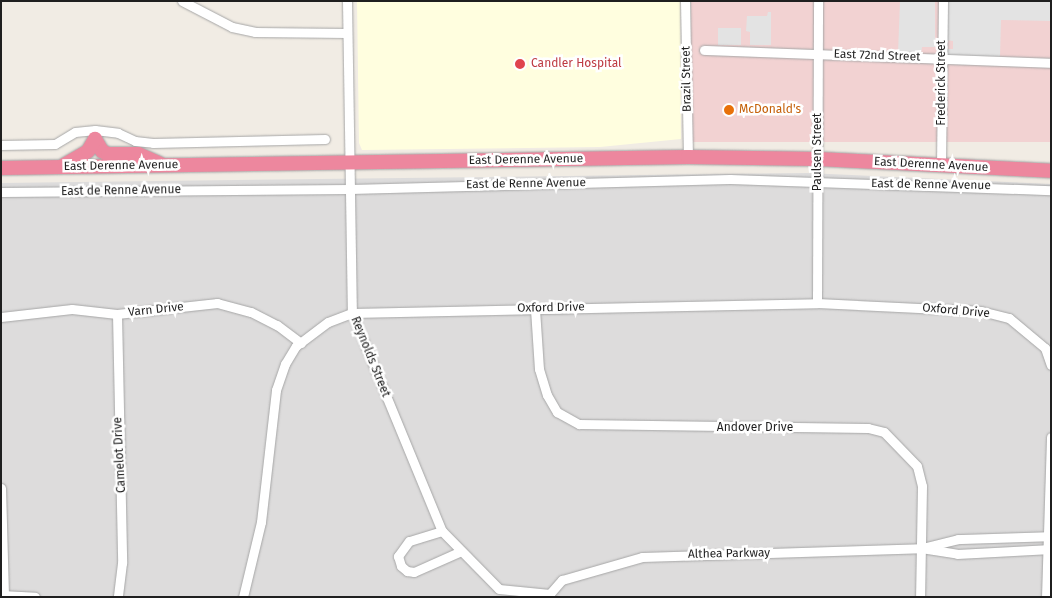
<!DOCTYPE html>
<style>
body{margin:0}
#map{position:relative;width:1052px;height:598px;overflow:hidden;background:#f1ece4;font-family:"Fira Sans",sans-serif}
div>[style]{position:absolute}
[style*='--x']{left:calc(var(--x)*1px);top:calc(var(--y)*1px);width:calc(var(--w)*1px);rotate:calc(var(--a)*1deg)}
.residential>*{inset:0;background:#dddcdc}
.commercial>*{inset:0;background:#f2d2d2;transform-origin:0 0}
.education>*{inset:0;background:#fffedf}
.parking>*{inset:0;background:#e3e3e3;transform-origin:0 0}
.roads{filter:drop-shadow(0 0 1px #a6a6a6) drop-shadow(0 0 1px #a6a6a6)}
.minor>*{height:9px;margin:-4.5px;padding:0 4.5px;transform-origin:4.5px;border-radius:4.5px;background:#fff}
.highway>*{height:14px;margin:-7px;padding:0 7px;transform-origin:7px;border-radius:7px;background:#ed879e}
.dots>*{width:14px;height:14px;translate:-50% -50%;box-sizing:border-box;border:2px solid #fff;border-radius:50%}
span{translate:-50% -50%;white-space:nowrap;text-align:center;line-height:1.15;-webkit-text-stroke:5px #fff;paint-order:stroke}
.street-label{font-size:12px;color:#1f1f1f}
.health-label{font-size:12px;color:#be3a42}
.left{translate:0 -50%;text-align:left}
.food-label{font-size:12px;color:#c56008}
.frame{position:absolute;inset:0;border:2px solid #1f1f1f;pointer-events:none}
</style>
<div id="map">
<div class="residential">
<i style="clip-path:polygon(807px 173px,1051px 184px,1051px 597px,1px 597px,1px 183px)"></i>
</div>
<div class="commercial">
<i style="left:691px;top:1px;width:360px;height:141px"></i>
</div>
<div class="education">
<i style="clip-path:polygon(357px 1px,680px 1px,681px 139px,600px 147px,362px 150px,359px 143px)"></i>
</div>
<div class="parking">
<i style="clip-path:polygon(900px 1px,935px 1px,935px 47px,922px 47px,921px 54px,898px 53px)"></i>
<i style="clip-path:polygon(946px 1px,1051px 2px,1051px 21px,1001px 20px,1000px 57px,947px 55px,946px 49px,953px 49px,953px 41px,946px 40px)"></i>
<i style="clip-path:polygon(768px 12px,771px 12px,771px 45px,750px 45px,750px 32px,746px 31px,747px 16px,767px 16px)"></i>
<i style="left:718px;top:28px;width:23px;height:17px"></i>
</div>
<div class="roads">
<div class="minor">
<i style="--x:182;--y:1;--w:56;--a:27.5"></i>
<i style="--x:232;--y:27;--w:24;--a:12"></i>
<i style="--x:255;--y:32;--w:92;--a:0.6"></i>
<i style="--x:347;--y:1;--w:312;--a:89.1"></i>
<i style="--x:352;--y:313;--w:236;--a:67.6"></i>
<i style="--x:442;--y:531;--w:81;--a:45.5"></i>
<i style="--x:499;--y:589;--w:51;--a:5.6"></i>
<i style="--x:685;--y:1;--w:156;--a:88.9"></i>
<i style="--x:704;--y:50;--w:347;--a:2.1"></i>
<i style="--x:1;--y:145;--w:54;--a:-1.1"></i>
<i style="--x:55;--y:144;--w:23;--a:-31"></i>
<i style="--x:75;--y:132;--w:20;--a:-6"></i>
<i style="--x:95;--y:130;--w:23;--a:7"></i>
<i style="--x:118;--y:133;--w:19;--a:25"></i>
<i style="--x:135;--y:141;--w:18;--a:6"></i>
<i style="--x:153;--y:143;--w:172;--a:-1.3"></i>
<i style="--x:941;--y:165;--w:164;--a:-89.3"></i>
<i style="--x:1;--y:192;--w:349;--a:-0.5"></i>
<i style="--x:350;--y:189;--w:380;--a:-1.5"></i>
<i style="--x:730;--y:179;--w:321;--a:2"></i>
<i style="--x:817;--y:303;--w:302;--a:-89.8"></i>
<i style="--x:535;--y:309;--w:60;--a:86.2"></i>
<i style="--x:539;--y:369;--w:27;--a:73"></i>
<i style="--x:547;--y:395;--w:20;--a:60"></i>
<i style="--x:557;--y:412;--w:25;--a:29"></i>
<i style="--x:579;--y:424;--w:289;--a:0.8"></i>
<i style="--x:868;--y:428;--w:16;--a:14"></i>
<i style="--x:884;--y:432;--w:47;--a:45.9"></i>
<i style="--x:917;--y:466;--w:21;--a:76"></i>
<i style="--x:922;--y:486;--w:111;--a:91"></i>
<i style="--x:117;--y:314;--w:249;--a:88.8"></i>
<i style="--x:122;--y:563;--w:34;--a:97"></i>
<i style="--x:1;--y:317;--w:71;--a:-6.4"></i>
<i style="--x:72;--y:309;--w:45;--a:6.3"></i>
<i style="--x:117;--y:314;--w:101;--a:-6.3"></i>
<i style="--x:217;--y:303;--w:35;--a:15"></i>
<i style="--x:251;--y:312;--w:29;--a:27"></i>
<i style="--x:277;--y:325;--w:30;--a:37"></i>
<i style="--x:1;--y:488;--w:109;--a:88.4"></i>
<i style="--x:442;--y:531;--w:34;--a:163"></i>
<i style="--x:409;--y:541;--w:19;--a:126"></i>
<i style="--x:398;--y:556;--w:10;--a:73"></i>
<i style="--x:401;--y:566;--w:8;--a:40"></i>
<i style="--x:407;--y:571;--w:7;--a:8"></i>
<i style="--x:414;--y:572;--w:49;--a:-24"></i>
<i style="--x:926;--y:547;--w:33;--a:-14"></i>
<i style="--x:958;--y:539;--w:93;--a:-1.8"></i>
<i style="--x:1;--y:595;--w:34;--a:3"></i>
<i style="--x:243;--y:597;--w:77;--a:-76.5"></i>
<i style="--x:261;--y:522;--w:133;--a:-83.5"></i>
<i style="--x:276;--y:390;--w:28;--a:-71"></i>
<i style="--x:285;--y:364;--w:21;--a:-59"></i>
<i style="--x:296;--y:346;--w:40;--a:-37"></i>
<i style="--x:328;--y:322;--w:26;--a:-21"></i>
<i style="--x:352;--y:313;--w:465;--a:-1.2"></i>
<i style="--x:817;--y:303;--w:164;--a:2.8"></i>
<i style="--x:981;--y:311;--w:29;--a:14"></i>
<i style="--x:1009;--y:318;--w:47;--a:39.8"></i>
<i style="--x:1045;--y:348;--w:18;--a:71"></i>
<i style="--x:547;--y:597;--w:23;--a:-49"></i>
<i style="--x:562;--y:580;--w:83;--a:-16"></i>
<i style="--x:642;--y:557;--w:279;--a:-1.8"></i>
<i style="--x:921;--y:548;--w:36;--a:9"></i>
<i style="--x:957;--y:554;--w:94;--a:-3"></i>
<i style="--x:1046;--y:597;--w:160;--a:-88.2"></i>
</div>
<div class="highway">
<i style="--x:95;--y:139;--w:14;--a:60"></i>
<i style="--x:102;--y:151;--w:7;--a:27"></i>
<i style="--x:108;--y:154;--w:30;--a:0"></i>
<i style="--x:138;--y:154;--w:24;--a:24"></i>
<i style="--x:64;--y:165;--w:28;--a:-30"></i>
<i style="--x:88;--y:151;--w:14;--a:-60"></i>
<i style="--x:1;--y:168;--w:687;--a:-0.92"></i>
<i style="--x:688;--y:157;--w:130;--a:0.9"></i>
<i style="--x:818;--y:159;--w:233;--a:2.9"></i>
</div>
</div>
<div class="dots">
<i style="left:520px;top:64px;background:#e0444e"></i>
<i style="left:729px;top:110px;background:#e8710a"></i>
</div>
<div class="street-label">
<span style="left:877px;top:56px;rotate:2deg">East 72nd Street</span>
<span style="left:687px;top:79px;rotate:-91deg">Brazil Street</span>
<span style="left:942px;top:83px;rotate:-90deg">Frederick Street</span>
<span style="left:818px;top:152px;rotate:-90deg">Paulsen Street</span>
<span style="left:526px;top:160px;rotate:-1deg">East Derenne Avenue</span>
<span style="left:931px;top:165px;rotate:3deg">East Derenne Avenue</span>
<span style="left:121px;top:166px;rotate:-1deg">East Derenne Avenue</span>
<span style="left:526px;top:184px;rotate:-1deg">East de Renne Avenue</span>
<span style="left:931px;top:185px;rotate:1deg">East de Renne Avenue</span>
<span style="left:121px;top:191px;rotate:-1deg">East de Renne Avenue</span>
<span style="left:551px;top:308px;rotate:-1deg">Oxford Drive</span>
<span style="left:156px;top:310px;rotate:-6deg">Varn Drive</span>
<span style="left:956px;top:311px;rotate:5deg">Oxford Drive</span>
<span style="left:370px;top:357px;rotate:68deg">Reynolds Street</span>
<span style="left:755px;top:428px">Andover Drive</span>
<span style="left:120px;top:455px;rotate:-93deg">Camelot Drive</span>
<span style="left:729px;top:554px;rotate:-1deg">Althea Parkway</span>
</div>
<div class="health-label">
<span class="left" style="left:531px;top:64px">Candler Hospital</span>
</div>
<div class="food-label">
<span class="left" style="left:739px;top:110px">McDonald's</span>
</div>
<div class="frame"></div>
</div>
